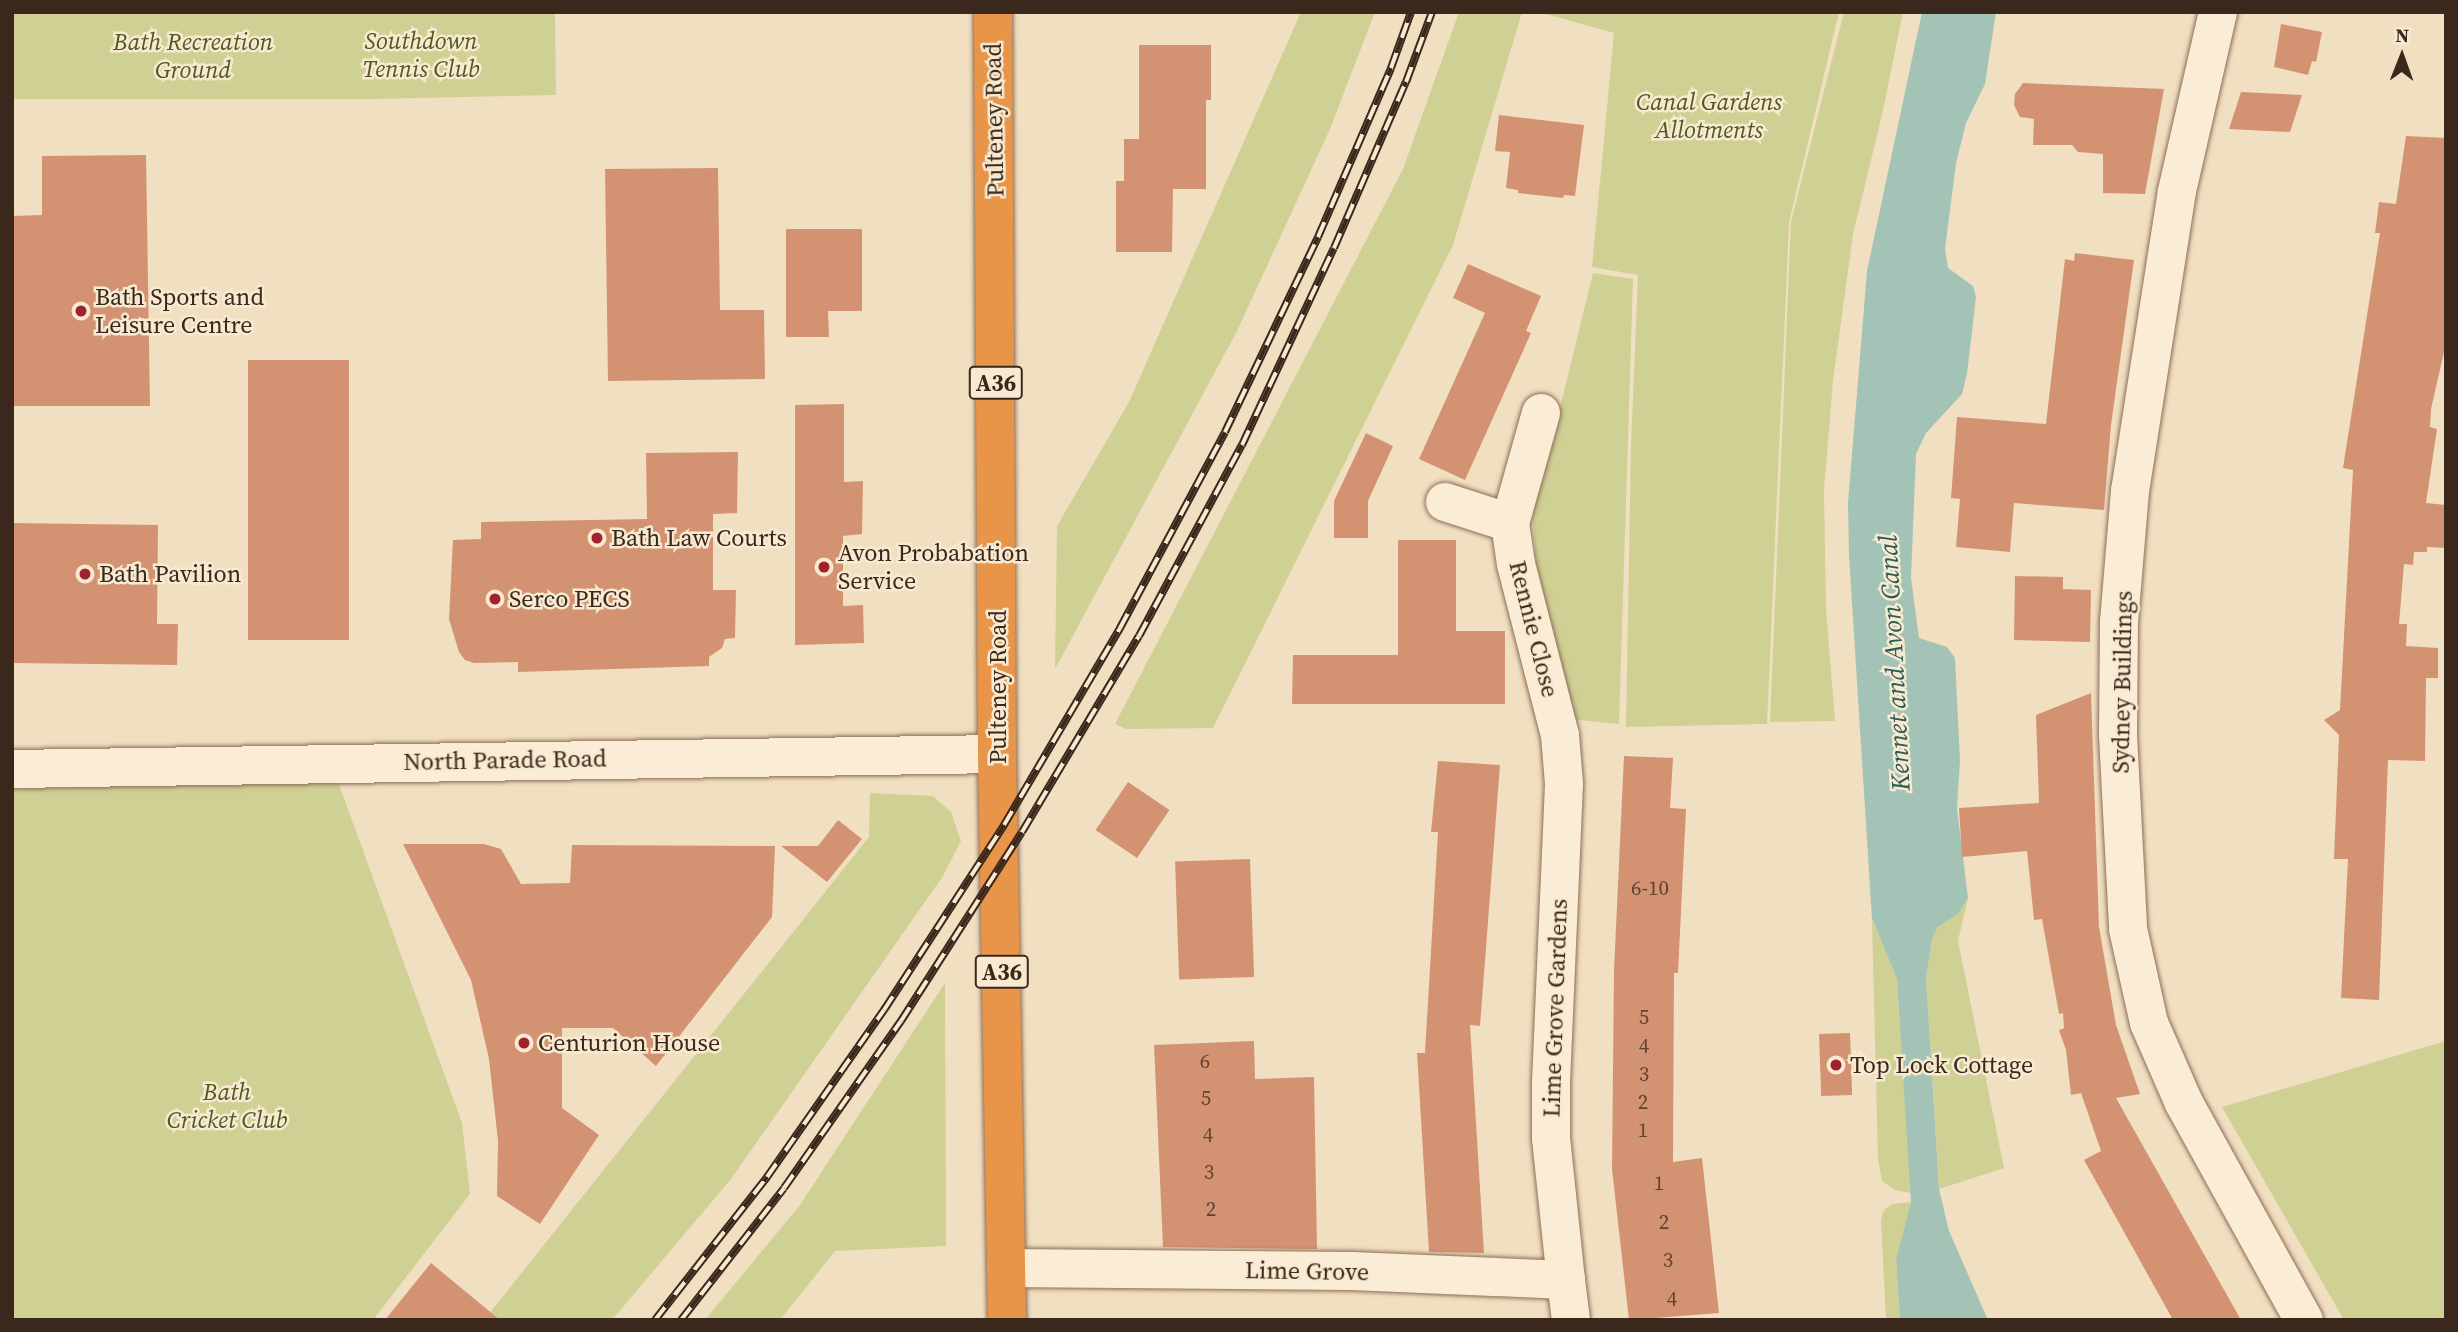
<!DOCTYPE html>
<style>
body{margin:0}
#map{position:relative;width:2458px;height:1332px;overflow:hidden;background:#f1dfc1;font-family:"Source Serif 4",serif}
div>[style]{position:absolute}
[style*='--x']{left:calc(var(--x)*1px);top:calc(var(--y)*1px);width:calc(var(--w)*1px);rotate:calc(var(--a)*1deg)}
.green>*{inset:0;background:#cfd094}
.water>*{inset:0;background:#a4c3b7}
.building>*{inset:0;background:#d39373;transform-origin:0 0}
.roads{filter:drop-shadow(0 0 2px #8c6e57) drop-shadow(0 0 2px #8c6e57)}
.street>*{height:38px;margin:-19px;padding:0 19px;transform-origin:19px;border-radius:19px;background:#fbecd5}
.secondary>*{height:38px;margin:-19px;padding:0 19px;transform-origin:19px;border-radius:19px;background:#fbecd5}
.highway>*{height:38px;margin:-19px;padding:0 19px;transform-origin:19px;border-radius:19px;background:#e8954a}
.rail>*{height:8px;margin-top:-4px;transform-origin:0;background:repeating-linear-gradient(90deg,#f8e9d1 0 16px,#3b281c 0 32px);box-sizing:border-box;border-block:2px solid #3b281c}
.dots>*{width:19px;height:19px;translate:-50% -50%;box-sizing:border-box;border:4px solid #f8e9d1;border-radius:50%}
span{translate:-50% -50%;white-space:nowrap;text-align:center;line-height:1.15;-webkit-text-stroke:5px #f8e9d1;paint-order:stroke}
.number-label{font-size:21px;color:#614332}
.number-label span{-webkit-text-stroke-width:0}
.shield-label span{padding:2px 5px;background:#f8e9d1;border:2px solid;border-radius:5px;-webkit-text-stroke-width:0}
.shield-label{font-size:23px;color:#3b281c;font-weight:700}
.park-label{font-size:24px;color:#505921;font-style:italic}
.street-label{font-size:24px;color:#3b281c}
.poi-label{font-size:24px;color:#3b281c}
.left{translate:0 -50%;text-align:left}
.water-label{font-size:26px;color:#2a5c54;font-style:italic}
.frame{position:absolute;inset:0;border:14px solid #3b281c;pointer-events:none}
.north{position:absolute;left:2367px;top:21px;width:70px;height:70px;-webkit-text-stroke:5px #f8e9d1;paint-order:stroke;rotate:1deg;font-size:19px;font-weight:700;line-height:28px;text-align:center;color:#3b281c}
.north::after{content:'';display:block;margin:auto;width:24px;height:32px;background:#3b281c;clip-path:polygon(50% 0,100% 100%,50% 72%,0 100%)}
</style>
<div id="map">
<div class="green">
<i style="clip-path:polygon(12px 12px,555px 12px,556px 95px,372px 99px,12px 99px)"></i>
<i style="clip-path:polygon(1301px 12px,1375px 12px,1330px 129px,1237px 331px,1055px 669px,1057px 526px,1129px 402px)"></i>
<i style="clip-path:polygon(1459px 12px,1522px 12px,1453px 245px,1213px 728px,1126px 729px,1115px 724px,1403px 169px)"></i>
<i style="clip-path:polygon(1539px 12px,1839px 12px,1789px 222px,1767px 724px,1626px 727px,1631px 447px,1638px 275px,1592px 267px,1614px 33px)"></i>
<i style="clip-path:polygon(1844px 12px,1903px 12px,1882px 115px,1853px 234px,1833px 381px,1824px 490px,1826px 609px,1835px 721px,1770px 722px,1791px 222px)"></i>
<i style="clip-path:polygon(1593px 273px,1633px 279px,1619px 724px,1571px 719px,1537px 578px,1533px 521px,1536px 474px,1561px 404px)"></i>
<i style="clip-path:polygon(337px 779px,462px 1123px,470px 1194px,373px 1320px,12px 1320px,12px 789px)"></i>
<i style="clip-path:polygon(870px 793px,933px 796px,951px 812px,961px 841px,943px 876px,731px 1179px,612px 1320px,484px 1320px,869px 837px)"></i>
<i style="clip-path:polygon(1968px 898px,1958px 941px,2004px 1168px,1939px 1189px,1926px 978px,1932px 939px,1938px 927px,1958px 914px)"></i>
<i style="clip-path:polygon(1872px 920px,1897px 979px,1911px 1193px,1895px 1190px,1882px 1181px,1878px 1159px)"></i>
<i style="clip-path:polygon(945px 983px,946px 1246px,835px 1251px,780px 1320px,705px 1320px,800px 1205px)"></i>
<i style="clip-path:polygon(2446px 1041px,2446px 1320px,2344px 1320px,2222px 1107px)"></i>
<i style="clip-path:polygon(1911px 1202px,1896px 1259px,1900px 1320px,1886px 1320px,1881px 1220px,1884px 1210px,1892px 1204px)"></i>
</div>
<div class="water">
<i style="clip-path:polygon(1922px 12px,1996px 12px,1985px 84px,1966px 123px,1956px 163px,1945px 249px,1948px 268px,1973px 286px,1976px 297px,1967px 374px,1962px 394px,1926px 433px,1916px 454px,1911px 578px,1919px 638px,1947px 647px,1955px 658px,1960px 761px,1957px 808px,1968px 898px,1958px 914px,1938px 927px,1932px 939px,1926px 978px,1939px 1189px,1949px 1231px,1988px 1320px,1900px 1320px,1896px 1259px,1911px 1202px,1897px 979px,1872px 919px,1849px 555px,1848px 503px,1867px 271px)"></i>
</div>
<div class="building">
<i style="clip-path:polygon(2281px 24px,2322px 32px,2316px 62px,2312px 61px,2308px 75px,2274px 67px)"></i>
<i style="clip-path:polygon(1139px 45px,1211px 45px,1211px 100px,1206px 100px,1206px 189px,1173px 189px,1172px 252px,1116px 252px,1116px 181px,1124px 181px,1124px 139px,1139px 139px)"></i>
<i style="clip-path:polygon(2023px 83px,2164px 89px,2145px 194px,2103px 193px,2103px 154px,2078px 152px,2072px 145px,2033px 145px,2034px 119px,2020px 117px,2014px 105px,2015px 94px)"></i>
<i style="clip-path:polygon(2241px 92px,2302px 95px,2290px 132px,2229px 129px)"></i>
<i style="clip-path:polygon(1499px 115px,1584px 125px,1575px 196px,1564px 195px,1563px 198px,1518px 193px,1518px 190px,1506px 188px,1510px 152px,1495px 151px)"></i>
<i style="clip-path:polygon(2406px 136px,2446px 138px,2446px 343px,2431px 409px,2430px 427px,2437px 429px,2426px 503px,2446px 505px,2446px 548px,2427px 547px,2427px 552px,2414px 552px,2413px 565px,2404px 564px,2399px 624px,2407px 624px,2406px 646px,2438px 648px,2438px 678px,2426px 678px,2425px 761px,2388px 760px,2379px 1000px,2341px 998px,2348px 859px,2334px 859px,2339px 735px,2324px 720px,2340px 710px,2353px 470px,2343px 468px,2380px 233px,2375px 233px,2379px 202px,2396px 204px)"></i>
<i style="clip-path:polygon(146px 155px,150px 406px,12px 406px,12px 216px,42px 215px,42px 156px)"></i>
<i style="clip-path:polygon(718px 168px,720px 310px,764px 310px,765px 379px,608px 381px,605px 169px)"></i>
<i style="clip-path:polygon(786px 229px,862px 229px,862px 311px,828px 311px,829px 337px,786px 337px)"></i>
<i style="clip-path:polygon(2075px 253px,2134px 260px,2111px 425px,2104px 510px,2014px 503px,2010px 552px,1956px 547px,1960px 499px,1951px 498px,1957px 417px,2046px 424px,2065px 259px,2074px 261px)"></i>
<i style="clip-path:polygon(1468px 264px,1541px 296px,1526px 331px,1531px 333px,1465px 480px,1419px 459px,1485px 313px,1453px 298px)"></i>
<i style="left:248px;top:360px;width:101px;height:280px"></i>
<i style="clip-path:polygon(844px 404px,844px 482px,863px 481px,862px 534px,843px 536px,843px 606px,863px 605px,864px 643px,795px 645px,795px 405px)"></i>
<i style="clip-path:polygon(1366px 433px,1393px 446px,1368px 501px,1368px 538px,1334px 538px,1334px 501px)"></i>
<i style="clip-path:polygon(738px 452px,737px 513px,713px 514px,713px 590px,736px 590px,735px 638px,725px 639px,722px 648px,709px 657px,709px 666px,518px 672px,518px 662px,474px 663px,465px 660px,459px 652px,449px 619px,453px 540px,481px 539px,481px 522px,647px 519px,646px 453px)"></i>
<i style="clip-path:polygon(12px 523px,158px 525px,157px 624px,178px 624px,177px 665px,12px 663px)"></i>
<i style="clip-path:polygon(1398px 540px,1456px 540px,1456px 631px,1505px 631px,1505px 704px,1292px 704px,1293px 655px,1398px 655px)"></i>
<i style="clip-path:polygon(2015px 576px,2063px 577px,2063px 589px,2091px 590px,2090px 642px,2014px 640px)"></i>
<i style="clip-path:polygon(2091px 693px,2099px 927px,2116px 1025px,2140px 1094px,2116px 1098px,2241px 1320px,2173px 1320px,2084px 1160px,2101px 1151px,2081px 1093px,2071px 1095px,2066px 1050px,2059px 1030px,2064px 1028px,2063px 1013px,2059px 1014px,2042px 919px,2034px 920px,2027px 851px,1962px 857px,1959px 808px,2039px 803px,2036px 715px)"></i>
<i style="clip-path:polygon(1624px 756px,1673px 758px,1670px 808px,1686px 809px,1678px 973px,1674px 973px,1673px 1162px,1702px 1158px,1719px 1313px,1629px 1320px,1612px 1169px,1614px 970px)"></i>
<i style="clip-path:polygon(1438px 761px,1500px 765px,1480px 1026px,1470px 1025px,1484px 1253px,1429px 1252px,1417px 1053px,1425px 1053px,1438px 832px,1431px 832px)"></i>
<i style="left:1128px;top:782px;width:50px;height:58px;rotate:34deg"></i>
<i style="clip-path:polygon(838px 820px,862px 839px,827px 882px,781px 846px,818px 846px)"></i>
<i style="clip-path:polygon(403px 844px,484px 844px,501px 849px,521px 884px,570px 883px,572px 845px,775px 846px,772px 917px,656px 1066px,613px 1028px,562px 1028px,562px 1108px,599px 1135px,540px 1224px,497px 1196px,498px 1141px,489px 1059px,471px 980px)"></i>
<i style="left:1250px;top:859px;width:118px;height:75px;rotate:88deg"></i>
<i style="left:1850px;top:1033px;width:62px;height:31px;rotate:88deg"></i>
<i style="clip-path:polygon(1254px 1041px,1255px 1079px,1314px 1077px,1317px 1249px,1163px 1247px,1154px 1045px)"></i>
<i style="clip-path:polygon(431px 1263px,500px 1320px,385px 1320px)"></i>
</div>
<div class="roads">
<div class="street">
<i style="--x:2218;--y:12;--w:184;--a:102.9"></i>
<i style="--x:2177;--y:191;--w:304;--a:98.9"></i>
<i style="--x:2130;--y:491;--w:130;--a:94.8"></i>
<i style="--x:2119;--y:621;--w:114;--a:90.5"></i>
<i style="--x:2118;--y:735;--w:194;--a:87"></i>
<i style="--x:2128;--y:929;--w:96;--a:77.4"></i>
<i style="--x:2149;--y:1023;--w:87;--a:66.4"></i>
<i style="--x:2184;--y:1103;--w:248;--a:61.1"></i>
<i style="--x:1541;--y:413;--w:114;--a:105.7"></i>
<i style="--x:1510;--y:523;--w:41;--a:81.7"></i>
<i style="--x:1516;--y:564;--w:177;--a:75.6"></i>
<i style="--x:1560;--y:735;--w:49;--a:85.3"></i>
<i style="--x:1564;--y:784;--w:302;--a:92.5"></i>
<i style="--x:1551;--y:1086;--w:52;--a:90"></i>
<i style="--x:1551;--y:1138;--w:143;--a:84"></i>
<i style="--x:1445;--y:502;--w:68;--a:17.9"></i>
<i style="--x:1006;--y:1268;--w:346;--a:0.5"></i>
<i style="--x:1352;--y:1271;--w:214;--a:2.4"></i>
<i style="--x:1566;--y:1280;--w:40;--a:82.9"></i>
</div>
<div class="secondary">
<i style="--x:12;--y:769;--w:985;--a:-0.87"></i>
</div>
<div class="highway">
<i style="--x:993;--y:12;--w:742;--a:89.69"></i>
<i style="--x:997;--y:754;--w:566;--a:88.99"></i>
</div>
</div>
<div class="rail">
<i style="--x:655;--y:1320;--w:182;--a:-51.9"></i>
<i style="--x:767;--y:1177;--w:204;--a:-55"></i>
<i style="--x:884;--y:1010;--w:221;--a:-57"></i>
<i style="--x:1004;--y:825;--w:229;--a:-59.5"></i>
<i style="--x:1120;--y:628;--w:222;--a:-61.8"></i>
<i style="--x:1225;--y:432;--w:216;--a:-64.5"></i>
<i style="--x:1318;--y:237;--w:184;--a:-66.6"></i>
<i style="--x:1391;--y:68;--w:59;--a:-70.3"></i>
<i style="--x:681;--y:1320;--w:167;--a:-52"></i>
<i style="--x:784;--y:1188;--w:204;--a:-55"></i>
<i style="--x:901;--y:1021;--w:224;--a:-57.4"></i>
<i style="--x:1022;--y:832;--w:228;--a:-59.2"></i>
<i style="--x:1139;--y:636;--w:217;--a:-61.7"></i>
<i style="--x:1242;--y:445;--w:217;--a:-65"></i>
<i style="--x:1334;--y:248;--w:181;--a:-66.6"></i>
<i style="--x:1406;--y:82;--w:75;--a:-69.6"></i>
</div>
<div class="dots">
<i style="left:81px;top:311px;background:#a0222e"></i>
<i style="left:597px;top:538px;background:#a0222e"></i>
<i style="left:824px;top:567px;background:#a0222e"></i>
<i style="left:85px;top:574px;background:#a0222e"></i>
<i style="left:495px;top:599px;background:#a0222e"></i>
<i style="left:524px;top:1043px;background:#a0222e"></i>
<i style="left:1836px;top:1065px;background:#a0222e"></i>
</div>
<div class="number-label">
<span style="left:1650px;top:888px">6-10</span>
<span style="left:1644px;top:1017px">5</span>
<span style="left:1644px;top:1046px">4</span>
<span style="left:1205px;top:1061px">6</span>
<span style="left:1644px;top:1074px">3</span>
<span style="left:1206px;top:1098px">5</span>
<span style="left:1643px;top:1102px">2</span>
<span style="left:1643px;top:1130px">1</span>
<span style="left:1208px;top:1135px">4</span>
<span style="left:1209px;top:1172px">3</span>
<span style="left:1659px;top:1183px">1</span>
<span style="left:1211px;top:1209px">2</span>
<span style="left:1664px;top:1222px">2</span>
<span style="left:1668px;top:1260px">3</span>
<span style="left:1672px;top:1299px">4</span>
</div>
<div class="shield-label">
<span style="left:996px;top:383px">A36</span>
<span style="left:1002px;top:972px">A36</span>
</div>
<div class="park-label">
<span style="left:421px;top:55px">Southdown<br>Tennis Club</span>
<span style="left:193px;top:56px">Bath Recreation<br>Ground</span>
<span style="left:1709px;top:116px">Canal Gardens<br>Allotments</span>
<span style="left:227px;top:1106px">Bath<br>Cricket Club</span>
</div>
<div class="street-label">
<span style="left:994px;top:120px;rotate:-91deg">Pulteney Road</span>
<span style="left:1534px;top:629px;rotate:76deg">Rennie Close</span>
<span style="left:2122px;top:682px;rotate:-89deg">Sydney Buildings</span>
<span style="left:998px;top:687px;rotate:-90deg">Pulteney Road</span>
<span style="left:505px;top:760px;rotate:-1deg">North Parade Road</span>
<span style="left:1555px;top:1008px;rotate:-88deg">Lime Grove Gardens</span>
<span style="left:1307px;top:1271px;rotate:1deg">Lime Grove</span>
</div>
<div class="poi-label">
<span class="left" style="left:95px;top:311px">Bath Sports and<br>Leisure Centre</span>
<span class="left" style="left:611px;top:538px">Bath Law Courts</span>
<span class="left" style="left:838px;top:567px">Avon Probabation<br>Service</span>
<span class="left" style="left:99px;top:574px">Bath Pavilion</span>
<span class="left" style="left:509px;top:599px">Serco PECS</span>
<span class="left" style="left:538px;top:1043px">Centurion House</span>
<span class="left" style="left:1850px;top:1065px">Top Lock Cottage</span>
</div>
<div class="water-label">
<span style="left:1895px;top:663px;rotate:-93deg">Kennet and Avon Canal</span>
</div>
<div class="frame"></div>
<div class="north">N</div>
</div>
